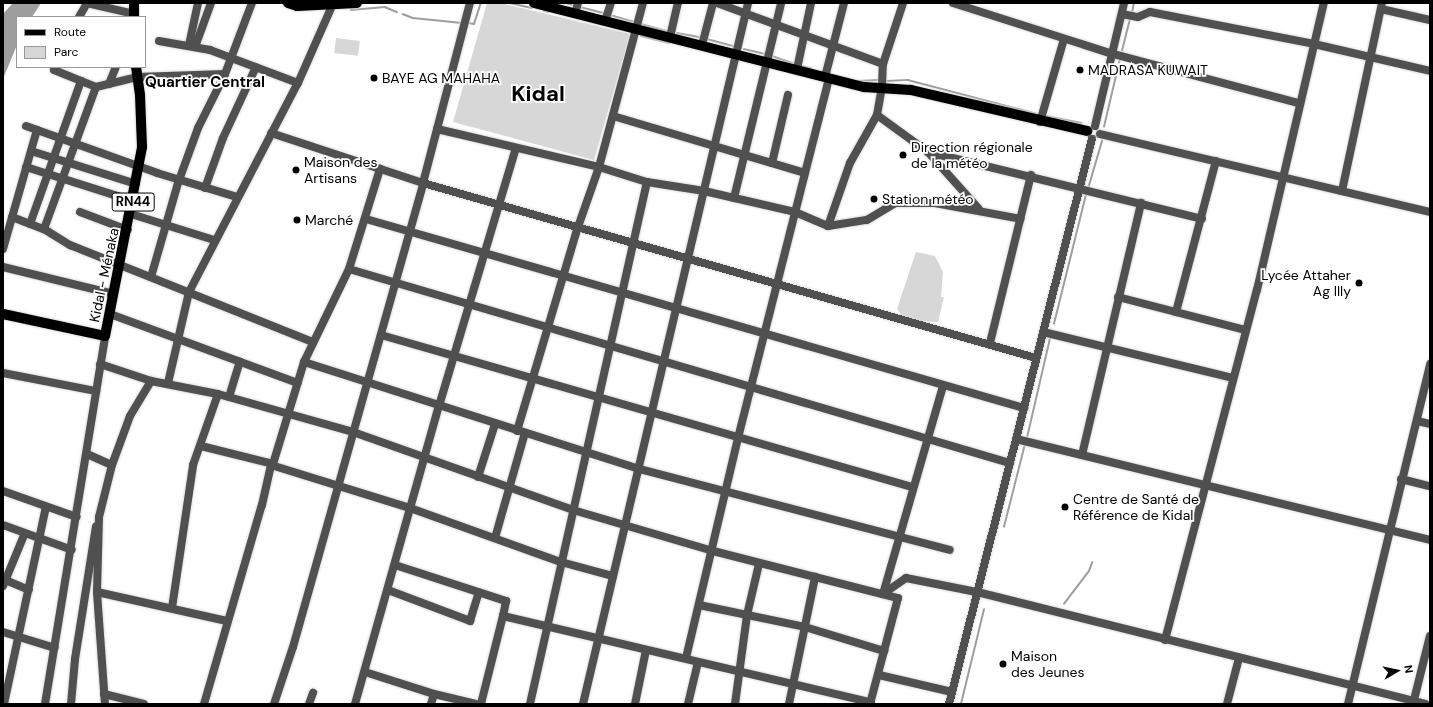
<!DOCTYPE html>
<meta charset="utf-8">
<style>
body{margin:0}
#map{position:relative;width:1433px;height:707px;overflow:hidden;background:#fff;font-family:"DM Sans",sans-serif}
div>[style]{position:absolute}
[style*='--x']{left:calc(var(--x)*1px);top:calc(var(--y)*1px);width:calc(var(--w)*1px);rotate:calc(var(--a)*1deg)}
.green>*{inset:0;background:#d7d7d7;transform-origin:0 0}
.water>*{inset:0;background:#9e9e9e}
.stream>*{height:1.5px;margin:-0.75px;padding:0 0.75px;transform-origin:0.75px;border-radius:0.75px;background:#9e9e9e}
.roads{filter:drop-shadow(0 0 1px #dbdbdb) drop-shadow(0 0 1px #dbdbdb)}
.minor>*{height:8px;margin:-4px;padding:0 4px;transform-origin:4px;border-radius:4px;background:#505050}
.major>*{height:10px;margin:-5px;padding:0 5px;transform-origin:5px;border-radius:5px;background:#000}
.dots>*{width:11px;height:11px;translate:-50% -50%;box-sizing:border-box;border:2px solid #fff;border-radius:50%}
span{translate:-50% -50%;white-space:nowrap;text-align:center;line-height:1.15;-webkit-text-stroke:3.5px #fff;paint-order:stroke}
.shield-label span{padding:1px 3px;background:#fff;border:1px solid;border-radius:3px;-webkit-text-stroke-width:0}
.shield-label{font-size:13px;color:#000;font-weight:700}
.poi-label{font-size:14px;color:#000}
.left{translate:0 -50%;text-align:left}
.right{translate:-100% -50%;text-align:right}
.street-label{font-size:14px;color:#000}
.neighbourhood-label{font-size:15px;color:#000;font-weight:700}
.town-label{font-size:22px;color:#000;font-weight:700}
.frame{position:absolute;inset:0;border:4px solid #000;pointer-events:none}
.legend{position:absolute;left:16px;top:16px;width:130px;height:52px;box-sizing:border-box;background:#fff;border:1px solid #999;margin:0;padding:5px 7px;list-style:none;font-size:12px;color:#000}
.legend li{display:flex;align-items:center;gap:8px;height:20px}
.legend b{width:20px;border:1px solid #999}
.north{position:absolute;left:1377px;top:651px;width:40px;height:40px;-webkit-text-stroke:3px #fff;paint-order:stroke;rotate:81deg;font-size:11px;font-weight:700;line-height:16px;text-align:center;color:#000}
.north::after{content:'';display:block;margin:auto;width:14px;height:18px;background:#000;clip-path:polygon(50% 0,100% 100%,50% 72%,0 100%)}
</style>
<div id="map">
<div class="green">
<i style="clip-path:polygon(487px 3px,501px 3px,630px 34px,594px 160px,453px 122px)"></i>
<i style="left:336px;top:38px;width:24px;height:15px;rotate:7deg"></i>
<i style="clip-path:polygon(916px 252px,935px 256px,943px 272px,941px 297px,944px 297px,938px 322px,912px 321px,903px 317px,897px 309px)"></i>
</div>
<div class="water">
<i style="clip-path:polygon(13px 3px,41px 3px,32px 17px,17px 17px,17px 45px,3px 79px,3px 14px)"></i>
</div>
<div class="stream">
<i style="--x:510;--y:3;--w:22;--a:13"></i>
<i style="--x:566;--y:3;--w:7;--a:16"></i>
<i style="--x:580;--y:7;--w:25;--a:14"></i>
<i style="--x:351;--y:10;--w:34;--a:-5"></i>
<i style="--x:385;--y:7;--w:13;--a:23"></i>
<i style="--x:544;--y:11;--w:5;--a:11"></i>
<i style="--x:1132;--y:13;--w:10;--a:-79"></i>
<i style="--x:403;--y:14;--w:11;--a:22"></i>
<i style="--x:413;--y:18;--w:49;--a:5.8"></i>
<i style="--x:610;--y:15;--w:25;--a:16"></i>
<i style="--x:469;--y:23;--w:5;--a:11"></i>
<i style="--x:474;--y:24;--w:22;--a:-72"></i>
<i style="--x:641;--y:24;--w:27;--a:15"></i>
<i style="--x:677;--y:33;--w:22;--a:10"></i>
<i style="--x:641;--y:36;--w:29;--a:14"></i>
<i style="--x:707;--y:39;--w:28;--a:15"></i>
<i style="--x:744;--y:49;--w:22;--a:13"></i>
<i style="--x:1122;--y:51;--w:34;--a:-76"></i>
<i style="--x:772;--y:56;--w:24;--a:19"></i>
<i style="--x:802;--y:66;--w:9;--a:13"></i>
<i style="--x:858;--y:81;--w:20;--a:-3"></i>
<i style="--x:887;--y:81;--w:21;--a:-3"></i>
<i style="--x:908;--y:80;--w:134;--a:14.7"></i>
<i style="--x:1046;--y:116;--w:36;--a:11"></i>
<i style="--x:1104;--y:127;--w:70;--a:-76.8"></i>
<i style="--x:1088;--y:189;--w:50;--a:-73.7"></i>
<i style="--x:1054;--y:324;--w:133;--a:-76.1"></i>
<i style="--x:1027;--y:438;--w:103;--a:-77"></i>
<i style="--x:1004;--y:527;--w:86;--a:-75.8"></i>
<i style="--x:1064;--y:604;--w:41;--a:-52.9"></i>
<i style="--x:1089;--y:571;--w:9;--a:-69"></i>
<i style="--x:961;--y:704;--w:97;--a:-76.3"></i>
</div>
<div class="roads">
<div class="minor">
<i style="--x:87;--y:3;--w:48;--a:13.2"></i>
<i style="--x:717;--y:3;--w:177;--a:20.2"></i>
<i style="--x:953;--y:3;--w:168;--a:17.7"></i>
<i style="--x:1113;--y:54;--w:192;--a:14.8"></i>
<i style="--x:1381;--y:9;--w:50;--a:12.7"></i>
<i style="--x:575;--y:14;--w:11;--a:-75"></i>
<i style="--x:1122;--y:14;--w:16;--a:11"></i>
<i style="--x:1138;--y:17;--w:13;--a:-23"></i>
<i style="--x:1150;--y:12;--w:167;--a:11"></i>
<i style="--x:1314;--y:44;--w:119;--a:13.1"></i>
<i style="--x:79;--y:17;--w:16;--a:-60"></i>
<i style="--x:605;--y:21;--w:19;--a:-72"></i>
<i style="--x:670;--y:37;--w:35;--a:-77"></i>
<i style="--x:159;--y:41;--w:52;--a:10"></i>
<i style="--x:210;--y:50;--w:94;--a:20.6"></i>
<i style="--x:189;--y:45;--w:43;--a:-77.9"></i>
<i style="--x:702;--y:45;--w:43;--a:-75.3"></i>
<i style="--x:195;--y:47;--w:47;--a:-70"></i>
<i style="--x:55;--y:67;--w:3;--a:108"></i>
<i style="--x:54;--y:70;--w:45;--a:22"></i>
<i style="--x:96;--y:87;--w:42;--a:-13.7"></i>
<i style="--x:137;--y:77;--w:88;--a:-2"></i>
<i style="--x:797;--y:69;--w:67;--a:-78"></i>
<i style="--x:825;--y:77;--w:76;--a:-75.6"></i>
<i style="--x:109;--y:84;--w:18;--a:-68"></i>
<i style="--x:877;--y:115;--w:63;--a:36"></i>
<i style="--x:928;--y:152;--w:282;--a:13.7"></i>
<i style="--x:613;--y:116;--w:200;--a:16.5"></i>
<i style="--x:1040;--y:122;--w:86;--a:-73.9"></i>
<i style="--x:26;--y:126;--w:139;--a:19.7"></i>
<i style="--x:157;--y:173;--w:84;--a:16.7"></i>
<i style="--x:1095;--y:126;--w:126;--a:-76.7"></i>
<i style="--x:437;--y:129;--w:166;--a:13.2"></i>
<i style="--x:599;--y:167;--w:50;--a:17.4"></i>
<i style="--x:647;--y:182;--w:58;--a:9"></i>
<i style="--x:704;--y:191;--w:93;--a:13"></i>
<i style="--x:795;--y:212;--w:36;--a:23"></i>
<i style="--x:828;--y:226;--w:67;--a:-70.8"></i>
<i style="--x:850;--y:163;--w:55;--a:-60.6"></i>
<i style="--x:877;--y:115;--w:28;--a:-80"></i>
<i style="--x:882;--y:87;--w:23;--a:-88"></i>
<i style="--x:883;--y:64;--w:64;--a:-71.8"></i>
<i style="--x:271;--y:133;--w:160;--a:18.2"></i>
<i style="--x:423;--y:183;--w:637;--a:15.93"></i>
<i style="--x:1100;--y:134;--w:339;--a:13.3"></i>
<i style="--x:31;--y:151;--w:110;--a:17.4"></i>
<i style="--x:928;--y:152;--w:76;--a:48.2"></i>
<i style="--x:772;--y:163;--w:70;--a:-76.8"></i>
<i style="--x:26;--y:167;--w:112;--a:17.6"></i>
<i style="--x:205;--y:188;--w:53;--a:-70.2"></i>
<i style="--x:223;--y:138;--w:78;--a:-65.1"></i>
<i style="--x:1342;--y:191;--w:192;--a:-78"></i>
<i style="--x:734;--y:198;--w:201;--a:-76.4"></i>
<i style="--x:80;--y:212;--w:51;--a:20.6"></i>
<i style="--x:131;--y:214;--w:87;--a:17.4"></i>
<i style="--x:12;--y:217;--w:34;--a:21"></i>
<i style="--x:44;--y:229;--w:31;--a:32"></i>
<i style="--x:70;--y:245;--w:262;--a:21.8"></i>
<i style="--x:366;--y:219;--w:685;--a:16.03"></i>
<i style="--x:30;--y:224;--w:152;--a:-70.4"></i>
<i style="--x:828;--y:226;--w:39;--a:-9"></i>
<i style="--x:867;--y:220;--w:33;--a:-31"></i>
<i style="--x:895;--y:203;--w:40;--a:0"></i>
<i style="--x:935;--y:203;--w:87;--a:10.5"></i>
<i style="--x:44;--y:229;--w:151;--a:-69.9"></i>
<i style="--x:3;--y:249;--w:124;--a:-74.1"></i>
<i style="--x:3;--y:267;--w:114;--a:13.7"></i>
<i style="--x:349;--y:269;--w:689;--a:16.36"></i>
<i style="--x:151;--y:277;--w:98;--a:-74"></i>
<i style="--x:178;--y:183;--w:59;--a:-70"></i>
<i style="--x:198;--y:128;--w:60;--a:-63.4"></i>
<i style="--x:225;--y:74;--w:76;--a:-69.2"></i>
<i style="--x:1118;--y:297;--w:132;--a:14.5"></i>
<i style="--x:1176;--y:312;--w:156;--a:-75.2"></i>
<i style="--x:110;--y:314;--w:200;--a:20.2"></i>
<i style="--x:1043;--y:332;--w:195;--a:13.6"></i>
<i style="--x:381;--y:335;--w:552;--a:15.97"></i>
<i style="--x:990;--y:343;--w:173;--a:-76.3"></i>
<i style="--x:304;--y:362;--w:352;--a:17.7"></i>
<i style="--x:639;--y:469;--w:321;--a:14.6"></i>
<i style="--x:100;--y:364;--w:54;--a:18.4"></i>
<i style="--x:151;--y:381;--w:68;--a:11"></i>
<i style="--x:218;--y:394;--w:140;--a:15.7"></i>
<i style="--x:353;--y:432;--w:233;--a:19.5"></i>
<i style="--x:573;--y:510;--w:146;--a:16.3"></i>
<i style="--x:713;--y:551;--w:191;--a:14.3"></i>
<i style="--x:898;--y:598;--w:110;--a:104.8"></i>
<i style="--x:3;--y:373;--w:95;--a:11"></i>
<i style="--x:168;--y:383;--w:93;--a:-77"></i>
<i style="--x:189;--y:292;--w:236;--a:-62.5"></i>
<i style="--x:298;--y:83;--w:84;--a:-66.2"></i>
<i style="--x:229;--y:397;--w:37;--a:-73"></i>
<i style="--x:1417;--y:421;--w:13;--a:13"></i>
<i style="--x:517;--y:431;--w:213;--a:-73.4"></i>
<i style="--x:578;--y:227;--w:64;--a:-70.7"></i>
<i style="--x:599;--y:167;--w:170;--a:-75"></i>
<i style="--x:1016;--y:439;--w:426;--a:13.7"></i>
<i style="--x:201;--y:446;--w:74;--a:14"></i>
<i style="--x:87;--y:454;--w:27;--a:24"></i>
<i style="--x:1082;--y:455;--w:259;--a:-76.8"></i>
<i style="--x:271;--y:465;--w:145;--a:17.2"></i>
<i style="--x:410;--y:508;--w:160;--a:19.7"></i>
<i style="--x:561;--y:562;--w:54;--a:15.1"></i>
<i style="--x:478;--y:477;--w:56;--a:-72.2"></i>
<i style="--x:1401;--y:479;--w:30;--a:14"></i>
<i style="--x:3;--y:491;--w:78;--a:19.4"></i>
<i style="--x:3;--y:525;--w:73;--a:19.9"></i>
<i style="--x:495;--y:538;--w:109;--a:-74.1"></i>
<i style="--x:395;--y:565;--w:117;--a:18"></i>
<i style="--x:506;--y:601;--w:15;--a:101"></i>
<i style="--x:503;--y:616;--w:378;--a:13.2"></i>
<i style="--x:3;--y:579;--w:28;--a:23"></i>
<i style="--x:3;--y:586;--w:57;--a:-67.5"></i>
<i style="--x:388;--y:590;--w:88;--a:20.7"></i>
<i style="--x:470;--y:621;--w:30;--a:-73"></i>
<i style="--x:97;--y:592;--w:133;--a:12.6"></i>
<i style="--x:883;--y:594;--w:28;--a:-35"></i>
<i style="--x:906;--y:578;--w:72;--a:11.2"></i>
<i style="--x:977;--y:592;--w:462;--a:14"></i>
<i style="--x:883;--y:594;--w:216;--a:-73.9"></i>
<i style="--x:699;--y:605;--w:108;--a:11.7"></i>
<i style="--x:805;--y:627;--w:83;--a:16.9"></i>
<i style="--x:172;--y:608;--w:145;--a:-81.6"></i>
<i style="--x:193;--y:465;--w:75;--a:-70.6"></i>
<i style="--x:3;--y:632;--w:54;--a:17.1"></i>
<i style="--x:1165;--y:640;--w:362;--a:-75.3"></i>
<i style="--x:1257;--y:290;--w:295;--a:-76.9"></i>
<i style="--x:686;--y:658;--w:226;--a:-76.7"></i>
<i style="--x:738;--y:438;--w:371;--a:-75.8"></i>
<i style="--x:365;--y:672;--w:72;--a:17.7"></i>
<i style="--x:434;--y:694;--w:43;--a:13.4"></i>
<i style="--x:879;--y:675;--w:75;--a:13.1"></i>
<i style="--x:104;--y:694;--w:41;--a:14"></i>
<i style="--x:4;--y:704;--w:201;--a:-78"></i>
<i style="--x:45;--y:704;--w:373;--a:-80.7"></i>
<i style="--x:71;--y:704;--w:45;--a:-84.9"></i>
<i style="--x:75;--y:659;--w:134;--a:-81"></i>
<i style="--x:105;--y:704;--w:112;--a:-94.1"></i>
<i style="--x:97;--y:592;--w:75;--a:-88.5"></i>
<i style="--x:99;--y:517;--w:54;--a:-76"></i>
<i style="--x:112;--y:465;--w:52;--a:-69.8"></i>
<i style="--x:130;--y:416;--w:41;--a:-59"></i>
<i style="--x:204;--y:704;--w:207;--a:-73.8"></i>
<i style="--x:262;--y:505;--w:41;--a:-77.3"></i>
<i style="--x:271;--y:465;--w:2;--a:-27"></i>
<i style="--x:273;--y:464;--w:107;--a:-73.1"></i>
<i style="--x:304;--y:362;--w:103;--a:-64.2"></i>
<i style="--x:349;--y:269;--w:105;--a:-72.8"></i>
<i style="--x:274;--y:704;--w:60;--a:-71.6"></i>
<i style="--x:293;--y:647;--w:482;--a:-74.3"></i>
<i style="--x:423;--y:183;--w:186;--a:-75.4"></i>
<i style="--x:309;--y:704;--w:12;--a:-70"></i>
<i style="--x:355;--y:704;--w:310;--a:-74.3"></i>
<i style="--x:439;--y:406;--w:269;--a:-73.4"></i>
<i style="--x:431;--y:704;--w:10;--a:-73"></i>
<i style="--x:481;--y:704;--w:91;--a:-76"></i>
<i style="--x:530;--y:704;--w:535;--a:-77.37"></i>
<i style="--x:583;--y:704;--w:720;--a:-76.75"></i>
<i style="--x:635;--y:704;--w:55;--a:-78.5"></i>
<i style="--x:688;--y:704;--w:43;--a:-76.6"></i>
<i style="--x:735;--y:704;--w:90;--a:-82.3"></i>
<i style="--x:747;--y:615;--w:52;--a:-76.8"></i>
<i style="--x:789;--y:704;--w:130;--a:-78.4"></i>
<i style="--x:949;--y:704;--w:583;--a:-75.8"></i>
<i style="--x:1227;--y:704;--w:48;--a:-75.4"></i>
<i style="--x:1348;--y:704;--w:350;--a:-76.4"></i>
<i style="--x:1413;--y:704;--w:70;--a:-76"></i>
</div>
<div class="major">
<i style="--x:134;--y:3;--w:14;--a:90"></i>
<i style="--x:288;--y:3;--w:9;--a:18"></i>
<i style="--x:297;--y:6;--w:60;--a:-2.9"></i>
<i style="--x:534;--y:3;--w:341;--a:14.3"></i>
<i style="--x:864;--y:87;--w:47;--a:3.7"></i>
<i style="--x:911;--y:90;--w:181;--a:13.1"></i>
<i style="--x:3;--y:314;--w:104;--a:12.2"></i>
<i style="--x:105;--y:336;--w:193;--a:-78.9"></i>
<i style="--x:142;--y:147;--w:52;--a:-92.2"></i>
<i style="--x:140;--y:95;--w:28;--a:-98"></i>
</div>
</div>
<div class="dots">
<i style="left:1080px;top:70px;background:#000"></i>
<i style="left:374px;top:78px;background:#000"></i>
<i style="left:903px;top:155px;background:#000"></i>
<i style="left:296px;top:170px;background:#000"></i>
<i style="left:874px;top:199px;background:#000"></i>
<i style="left:297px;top:220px;background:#000"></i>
<i style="left:1359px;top:283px;background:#000"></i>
<i style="left:1065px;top:507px;background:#000"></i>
<i style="left:1003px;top:664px;background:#000"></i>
</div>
<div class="shield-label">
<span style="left:133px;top:202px">RN44</span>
</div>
<div class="poi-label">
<span class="left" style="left:1088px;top:70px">MADRASA KUWAIT</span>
<span class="left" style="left:382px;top:78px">BAYE AG MAHAHA</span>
<span class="left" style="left:911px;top:155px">Direction régionale<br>de la météo</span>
<span class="left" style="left:304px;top:170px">Maison des<br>Artisans</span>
<span class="left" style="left:882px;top:199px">Station météo</span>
<span class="left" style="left:305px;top:220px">Marché</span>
<span class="right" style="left:1351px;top:283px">Lycée Attaher<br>Ag Illy</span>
<span class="left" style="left:1073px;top:507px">Centre de Santé de<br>Référence de Kidal</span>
<span class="left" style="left:1011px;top:664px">Maison<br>des Jeunes</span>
</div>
<div class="street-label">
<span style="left:104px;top:275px;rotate:-78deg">Kidal - Ménaka</span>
</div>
<div class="neighbourhood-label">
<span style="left:205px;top:83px">Quartier Central</span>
</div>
<div class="town-label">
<span style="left:538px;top:94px">Kidal</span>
</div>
<div class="frame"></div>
<ul class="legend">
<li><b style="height:5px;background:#000"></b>Route</li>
<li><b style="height:11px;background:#d7d7d7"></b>Parc</li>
</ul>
<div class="north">N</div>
</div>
